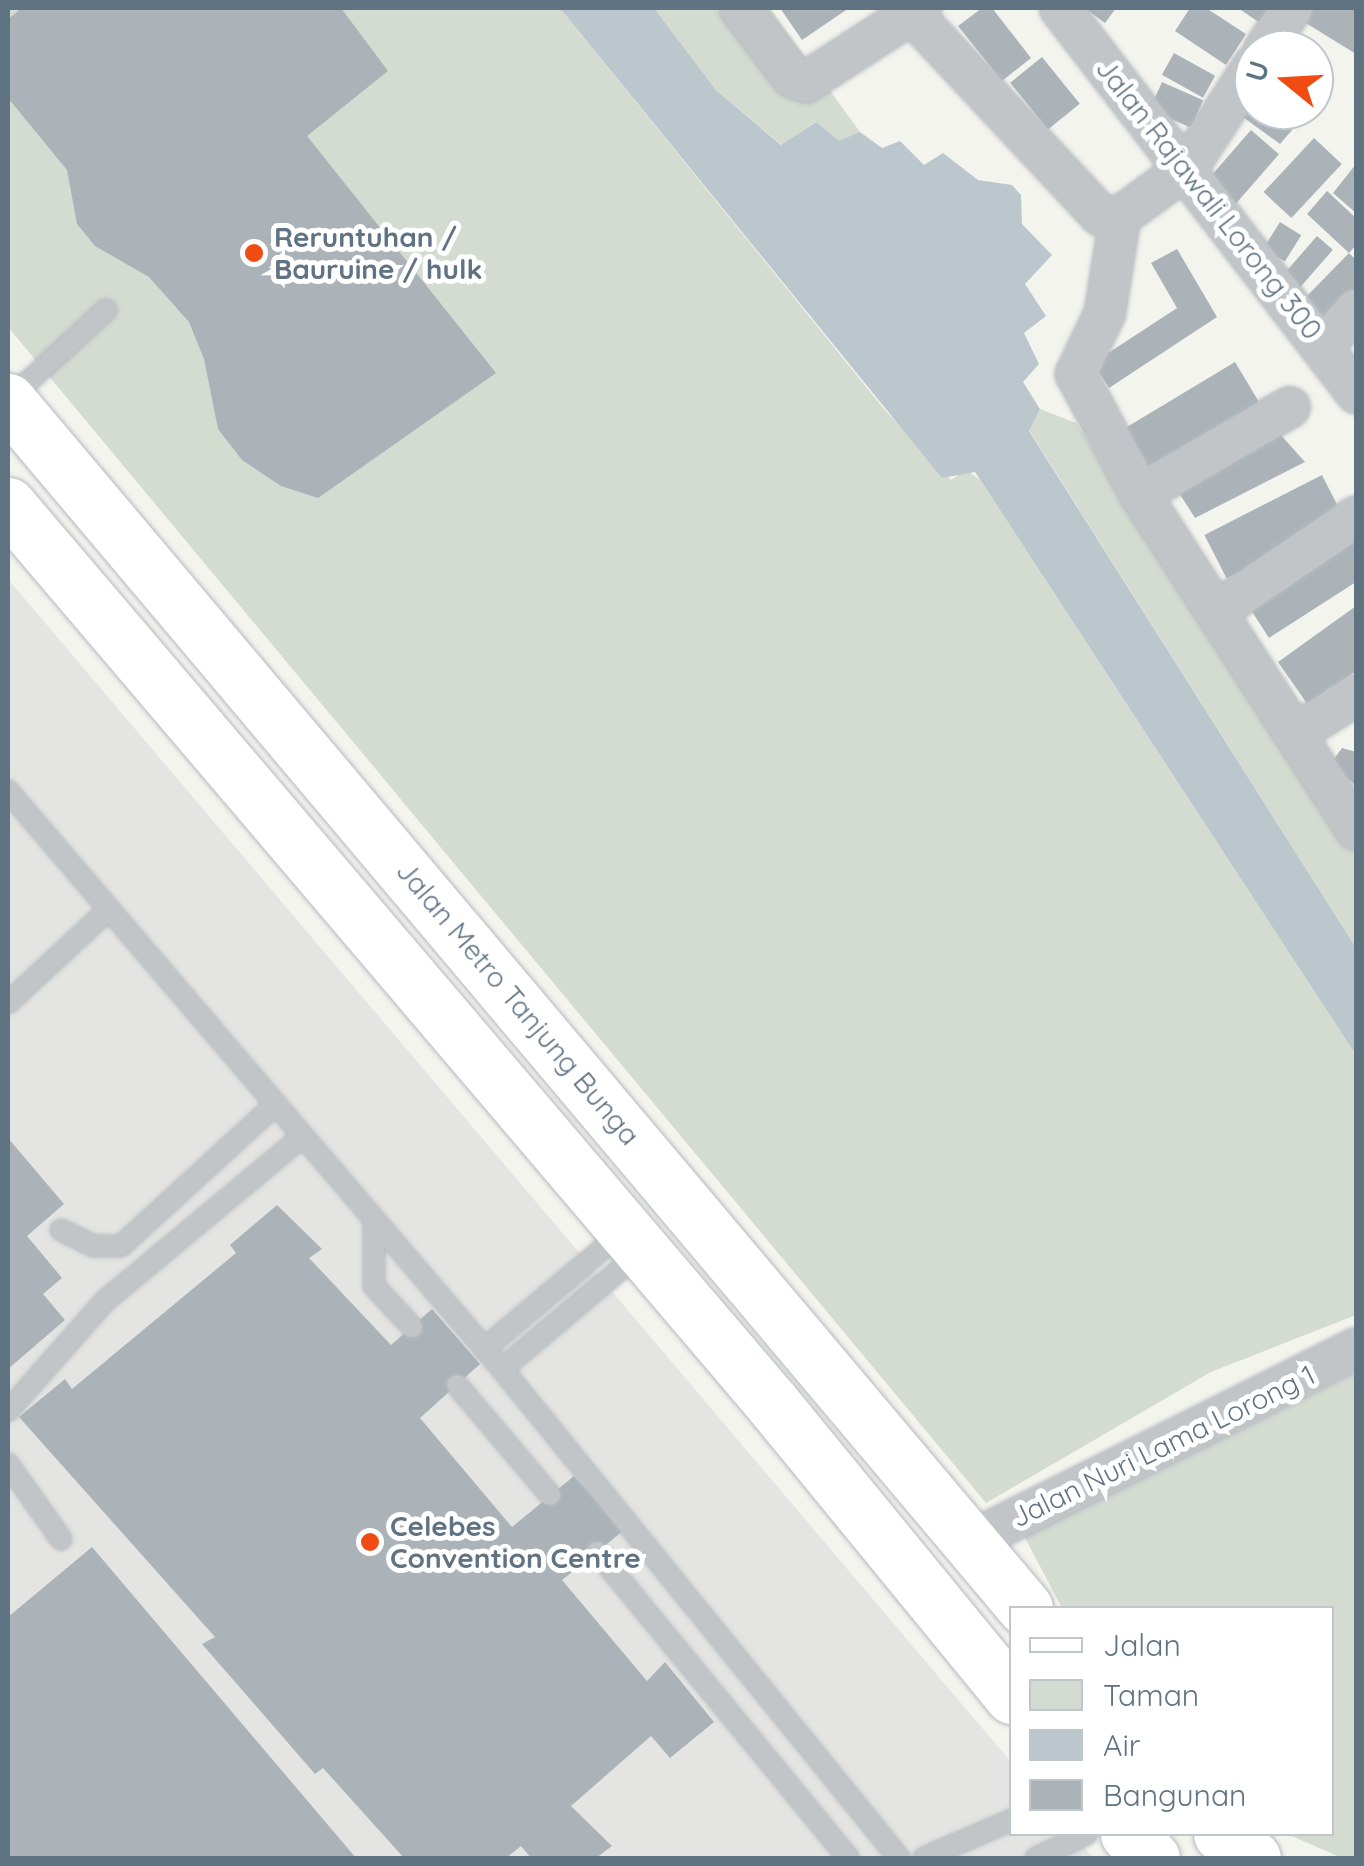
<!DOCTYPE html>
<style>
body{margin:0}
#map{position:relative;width:1364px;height:1866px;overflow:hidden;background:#f4f4ef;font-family:Quicksand,sans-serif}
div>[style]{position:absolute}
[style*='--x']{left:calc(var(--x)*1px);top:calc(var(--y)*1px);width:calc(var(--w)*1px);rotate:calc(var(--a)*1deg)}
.built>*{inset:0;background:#e4e5e3}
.green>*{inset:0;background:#d4dbd0}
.water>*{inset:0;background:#bbc7cc}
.building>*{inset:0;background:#abb3b8;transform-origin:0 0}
.roads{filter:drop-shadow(0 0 2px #b5babf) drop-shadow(0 0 2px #b5babf)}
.lane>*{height:20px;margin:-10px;padding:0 10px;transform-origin:10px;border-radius:10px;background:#c1c5c8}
.street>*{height:40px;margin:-20px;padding:0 20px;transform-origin:20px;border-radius:20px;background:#c1c5c8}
.secondary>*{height:55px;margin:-27.5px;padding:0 27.5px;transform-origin:27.5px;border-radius:27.5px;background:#fff}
.dots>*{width:28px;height:28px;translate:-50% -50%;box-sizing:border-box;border:5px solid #fff;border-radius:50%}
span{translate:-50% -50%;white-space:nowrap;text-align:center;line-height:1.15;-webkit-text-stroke:10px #fff;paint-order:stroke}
.street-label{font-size:28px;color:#607383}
.poi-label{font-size:28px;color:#607383;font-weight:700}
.left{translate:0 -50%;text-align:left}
.frame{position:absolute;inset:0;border:10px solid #607383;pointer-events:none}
.legend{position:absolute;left:1009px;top:1606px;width:325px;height:230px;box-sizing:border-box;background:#fff;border:2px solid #bfc7cd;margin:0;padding:12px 18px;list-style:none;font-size:30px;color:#607383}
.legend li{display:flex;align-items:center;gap:20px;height:50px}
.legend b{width:50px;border:2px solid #bfc7cd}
.north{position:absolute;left:1234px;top:30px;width:100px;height:100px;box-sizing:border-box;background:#fff;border:2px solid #bfc7cd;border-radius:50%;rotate:288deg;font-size:28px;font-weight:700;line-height:40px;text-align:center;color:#607383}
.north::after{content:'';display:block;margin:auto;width:35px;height:45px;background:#f04b13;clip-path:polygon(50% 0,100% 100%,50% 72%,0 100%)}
</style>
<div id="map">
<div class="built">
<i style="clip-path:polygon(8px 579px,1011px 1762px,1012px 1834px,1072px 1834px,1094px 1858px,8px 1858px)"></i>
</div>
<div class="green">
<i style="clip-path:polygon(8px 8px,560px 8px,884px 409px,951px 480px,966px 470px,980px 480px,1356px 1055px,1356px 1315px,1211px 1372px,986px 1503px,8px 327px)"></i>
<i style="clip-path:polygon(654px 8px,770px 8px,860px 132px,839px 142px,815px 122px,782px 145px,716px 90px)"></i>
<i style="clip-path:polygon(1040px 409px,1076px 423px,1356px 854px,1356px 948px,1029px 430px)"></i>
<i style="clip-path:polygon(1356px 1372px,1356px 1858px,1342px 1858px,1287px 1834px,1332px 1834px,1332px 1608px,1062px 1608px,1024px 1536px)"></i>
</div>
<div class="water">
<i style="clip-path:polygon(560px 8px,654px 8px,716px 90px,781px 145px,816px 122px,839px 141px,860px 132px,882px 148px,900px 141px,924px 165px,943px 153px,978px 180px,1012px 185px,1021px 195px,1022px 224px,1052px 255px,1025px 284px,1046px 316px,1024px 333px,1039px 364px,1023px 382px,1040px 409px,1029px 431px,1356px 948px,1356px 1055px,975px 472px,942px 478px)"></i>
</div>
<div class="building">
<i style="clip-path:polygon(22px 8px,341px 8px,388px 71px,307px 136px,496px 373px,318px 498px,281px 486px,242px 460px,218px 429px,204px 359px,189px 322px,149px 277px,95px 246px,77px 224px,67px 170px,8px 98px,8px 19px)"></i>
<i style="clip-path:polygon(780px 8px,849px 8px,802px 40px)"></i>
<i style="clip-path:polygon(982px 8px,992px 8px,1031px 58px,1002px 81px,958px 26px)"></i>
<i style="clip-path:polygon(1084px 8px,1116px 8px,1105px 23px)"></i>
<i style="clip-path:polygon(1190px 8px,1206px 8px,1246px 34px,1226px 65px,1175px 31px)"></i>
<i style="clip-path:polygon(1238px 8px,1271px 8px,1260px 23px)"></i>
<i style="clip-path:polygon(1303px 8px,1356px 8px,1356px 54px,1296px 17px)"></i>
<i style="left:1174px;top:53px;width:47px;height:25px;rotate:29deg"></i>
<i style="left:1042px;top:57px;width:60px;height:41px;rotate:51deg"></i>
<i style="clip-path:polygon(1254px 81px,1254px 110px,1304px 116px,1280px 144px,1232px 109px)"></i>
<i style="left:1162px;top:82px;width:45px;height:30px;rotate:24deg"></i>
<i style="left:1251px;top:130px;width:37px;height:65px;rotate:41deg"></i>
<i style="left:1314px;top:138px;width:38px;height:74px;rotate:43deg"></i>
<i style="clip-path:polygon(1356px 164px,1356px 213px,1333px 193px)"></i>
<i style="clip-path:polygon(1327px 191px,1356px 218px,1356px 245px,1349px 253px,1307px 214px)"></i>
<i style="left:1280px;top:222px;width:25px;height:31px;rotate:32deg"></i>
<i style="left:1317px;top:236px;width:21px;height:54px;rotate:41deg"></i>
<i style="clip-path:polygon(1177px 249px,1217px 317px,1109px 388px,1093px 363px,1177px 308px,1151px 263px)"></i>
<i style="clip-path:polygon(1349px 253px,1356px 260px,1356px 292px,1328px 321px,1305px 298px)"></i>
<i style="left:1235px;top:362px;width:54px;height:128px;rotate:59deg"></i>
<i style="clip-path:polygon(1271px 424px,1305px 462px,1195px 518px,1174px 485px)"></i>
<i style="left:1322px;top:475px;width:49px;height:132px;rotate:63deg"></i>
<i style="clip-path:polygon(1350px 532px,1356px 543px,1356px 582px,1269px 638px,1244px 599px)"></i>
<i style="clip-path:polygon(1356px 606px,1356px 671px,1308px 705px,1278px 662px)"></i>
<i style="clip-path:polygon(1342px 748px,1356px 752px,1356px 786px,1331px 763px)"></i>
<i style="clip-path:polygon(8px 1138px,64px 1204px,27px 1236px,62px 1278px,43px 1294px,65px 1320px,8px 1369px)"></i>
<i style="clip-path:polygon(277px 1205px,322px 1249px,309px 1258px,391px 1345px,432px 1309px,480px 1364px,420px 1418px,512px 1527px,574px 1476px,623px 1531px,562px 1580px,647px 1681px,665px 1662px,714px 1722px,670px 1758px,651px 1736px,571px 1806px,612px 1846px,596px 1858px,531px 1858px,521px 1846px,506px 1858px,404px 1858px,323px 1768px,315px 1774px,202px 1644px,215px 1637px,19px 1417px,65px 1379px,72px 1389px,236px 1253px,230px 1245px)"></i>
<i style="clip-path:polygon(92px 1547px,356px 1858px,8px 1858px,8px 1617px)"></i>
</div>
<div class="roads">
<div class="lane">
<i style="--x:9;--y:399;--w:132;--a:-42.5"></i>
<i style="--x:8;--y:791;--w:760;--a:49.48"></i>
<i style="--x:502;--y:1369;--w:630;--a:50.93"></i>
<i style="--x:8;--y:1003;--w:137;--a:-42.9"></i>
<i style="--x:374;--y:1221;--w:65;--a:90"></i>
<i style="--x:374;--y:1286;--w:56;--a:47.2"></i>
<i style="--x:61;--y:1230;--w:37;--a:26"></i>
<i style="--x:94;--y:1246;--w:27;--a:0"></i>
<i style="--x:121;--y:1246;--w:209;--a:-42.5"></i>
<i style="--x:484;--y:1349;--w:182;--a:-40.1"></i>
<i style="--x:502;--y:1369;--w:182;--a:-40.1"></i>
<i style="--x:457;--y:1385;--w:144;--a:49.8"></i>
<i style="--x:8;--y:1411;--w:147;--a:-48.6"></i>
<i style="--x:105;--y:1301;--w:256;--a:-39.8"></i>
<i style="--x:8;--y:1464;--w:92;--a:54.8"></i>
<i style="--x:597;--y:1552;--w:396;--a:50.6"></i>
<i style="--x:924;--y:1858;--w:96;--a:-23.4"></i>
<i style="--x:1036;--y:1858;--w:56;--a:-25.2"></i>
</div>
<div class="street">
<i style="--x:740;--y:8;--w:86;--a:53"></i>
<i style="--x:792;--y:77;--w:15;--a:20"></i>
<i style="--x:806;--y:82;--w:137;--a:-32.8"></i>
<i style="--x:1060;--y:8;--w:486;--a:52.4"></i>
<i style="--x:913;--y:15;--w:274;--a:46.9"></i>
<i style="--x:1100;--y:215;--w:20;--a:6"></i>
<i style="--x:1120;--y:217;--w:84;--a:-36.3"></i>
<i style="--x:1188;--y:167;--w:121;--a:-57.1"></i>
<i style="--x:1264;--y:50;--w:50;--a:-56.3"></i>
<i style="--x:1120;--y:217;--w:97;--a:98.9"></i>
<i style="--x:1105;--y:313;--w:68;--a:115.4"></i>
<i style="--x:1076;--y:374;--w:136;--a:61.9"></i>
<i style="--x:1140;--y:494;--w:399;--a:57.2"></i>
<i style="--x:1323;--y:346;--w:49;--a:-47.5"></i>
<i style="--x:1140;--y:494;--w:173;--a:-30.1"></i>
<i style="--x:1217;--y:611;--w:168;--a:-34.1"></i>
<i style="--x:1314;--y:722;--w:50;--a:-32.7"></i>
<i style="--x:970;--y:1542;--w:432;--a:-26.6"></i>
</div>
<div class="secondary">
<i style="--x:8;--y:401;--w:1578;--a:49.88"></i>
<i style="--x:8;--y:505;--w:1179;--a:49.61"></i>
<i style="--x:772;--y:1403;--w:379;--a:50.7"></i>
<i style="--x:1128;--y:1834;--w:34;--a:45"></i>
<i style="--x:1221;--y:1834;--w:40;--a:37"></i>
</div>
</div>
<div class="dots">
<i style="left:254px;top:253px;background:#f04b13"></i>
<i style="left:370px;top:1542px;background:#f04b13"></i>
</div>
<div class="street-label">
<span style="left:1209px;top:199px;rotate:52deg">Jalan Rajawali Lorong 300</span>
<span style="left:518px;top:1003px;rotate:50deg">Jalan Metro Tanjung Bunga</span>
<span style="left:1163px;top:1446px;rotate:-26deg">Jalan Nuri Lama Lorong 1</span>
</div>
<div class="poi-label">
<span class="left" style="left:274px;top:253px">Reruntuhan /<br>Bauruine / hulk</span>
<span class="left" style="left:390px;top:1542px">Celebes<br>Convention Centre</span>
</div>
<div class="frame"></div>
<ul class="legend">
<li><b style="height:12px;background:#fff"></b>Jalan</li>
<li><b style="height:28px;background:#d4dbd0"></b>Taman</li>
<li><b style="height:28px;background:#bbc7cc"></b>Air</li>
<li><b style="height:28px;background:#abb3b8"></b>Bangunan</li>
</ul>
<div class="north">U</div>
</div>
